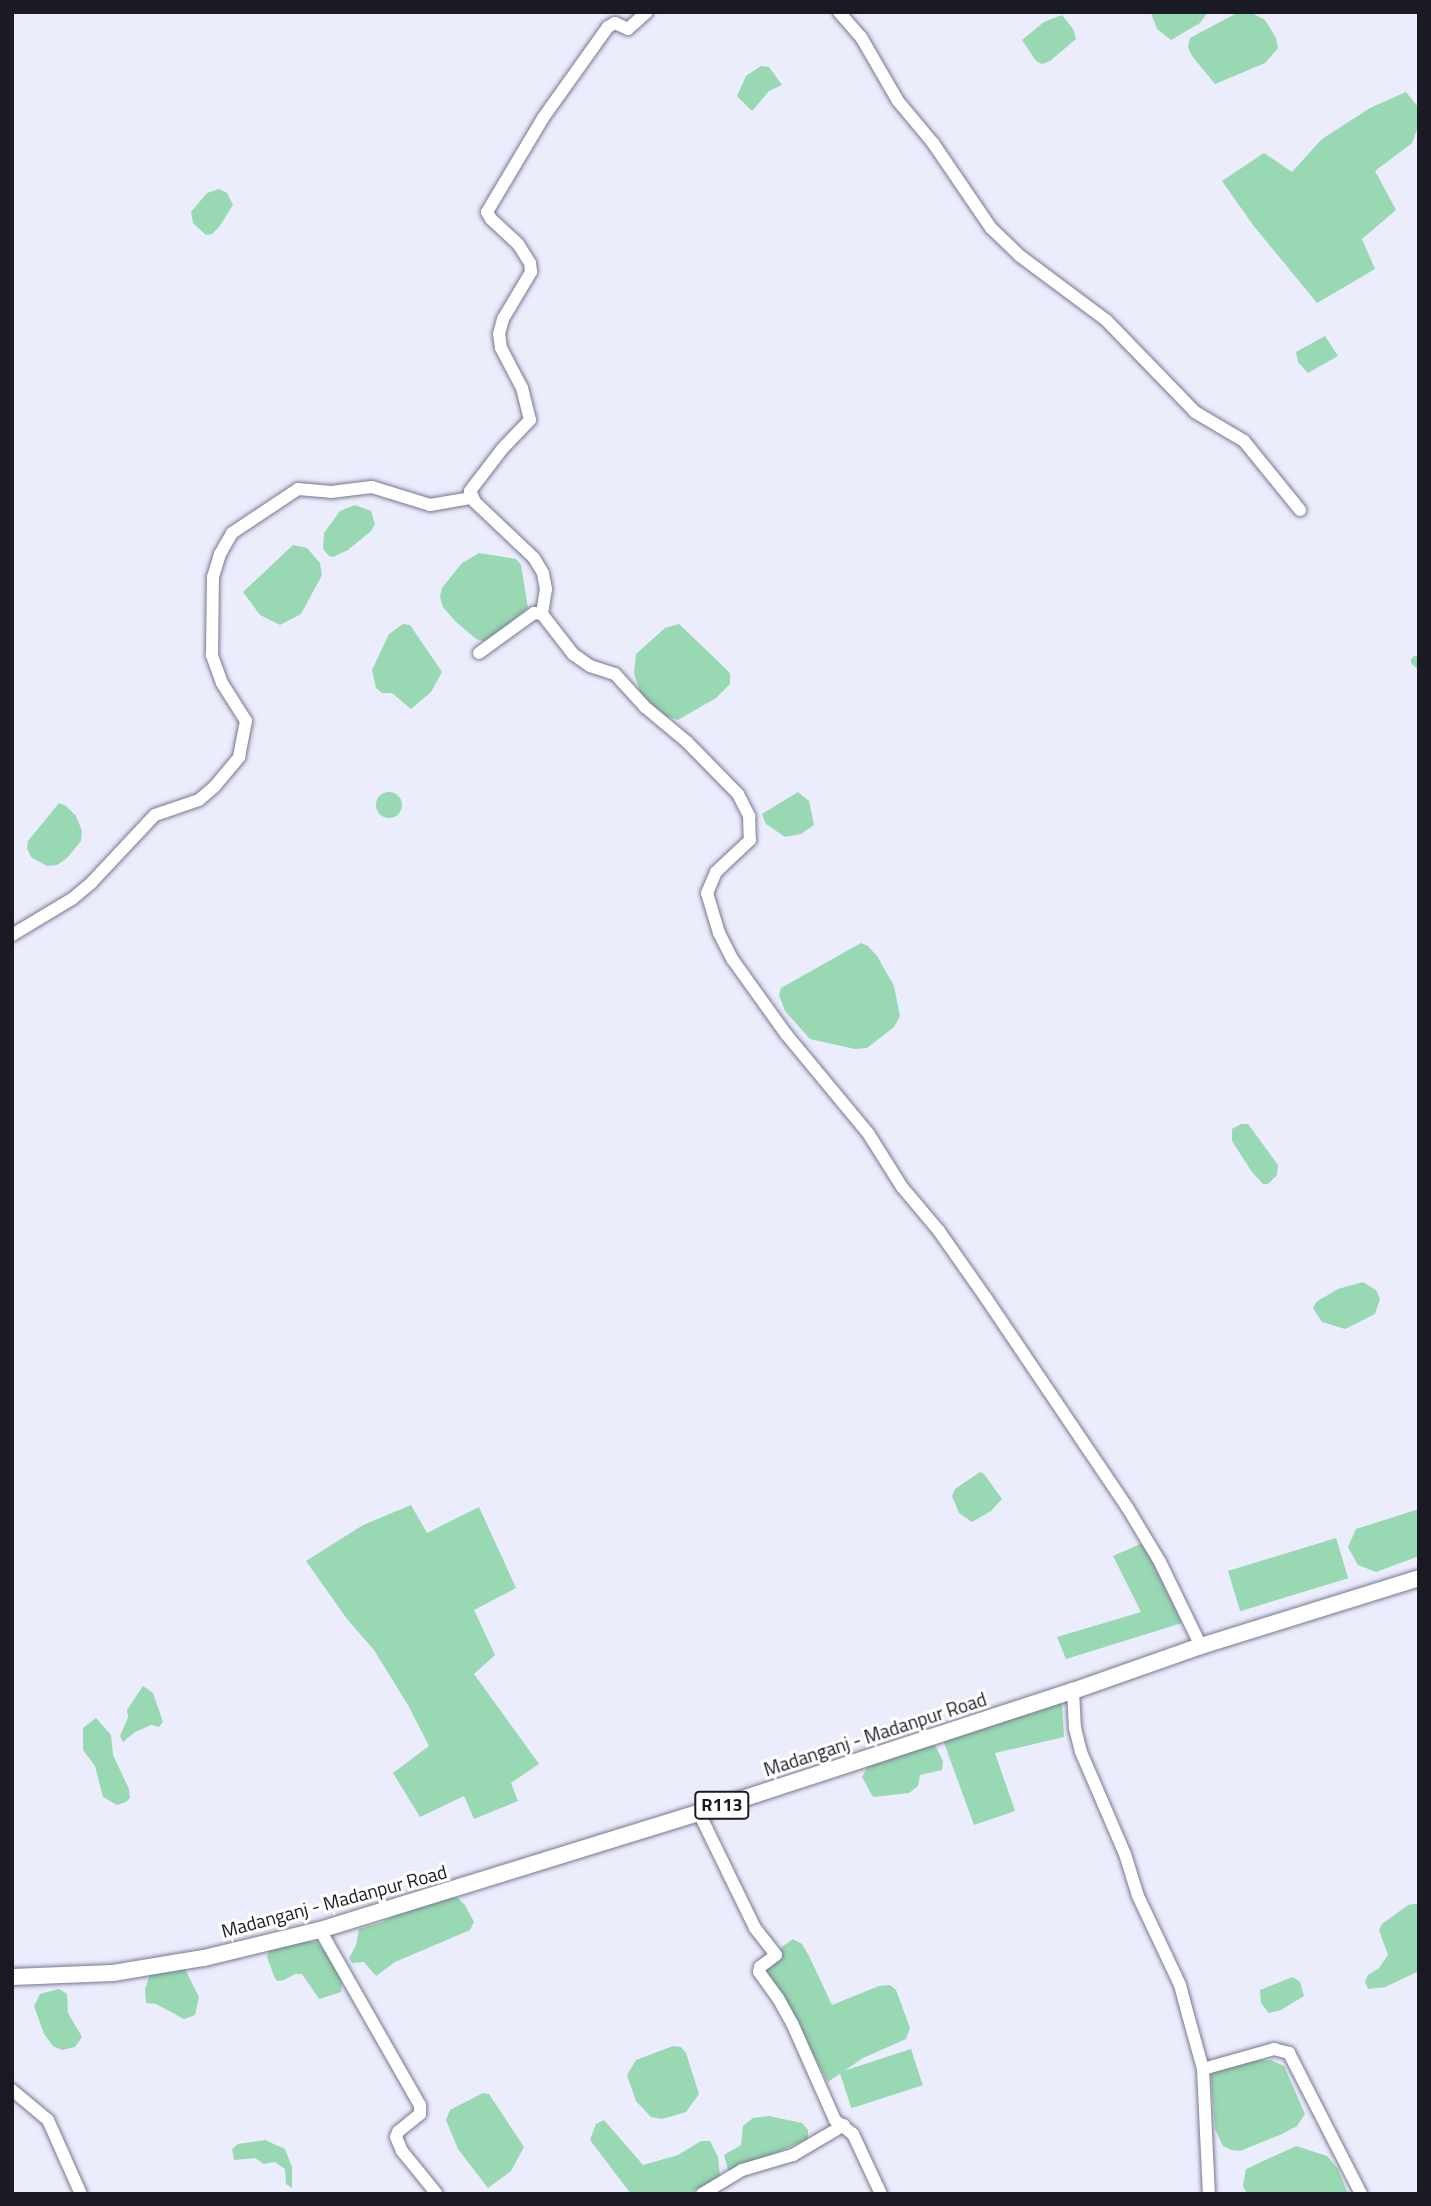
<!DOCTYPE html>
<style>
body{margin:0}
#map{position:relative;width:1431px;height:2206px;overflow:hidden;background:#ebecfc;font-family:"Titillium Web",sans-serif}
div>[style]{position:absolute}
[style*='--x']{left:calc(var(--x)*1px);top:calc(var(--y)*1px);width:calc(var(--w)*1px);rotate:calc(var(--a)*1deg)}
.water>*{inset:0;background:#98d8b2;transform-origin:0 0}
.round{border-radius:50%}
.canal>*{height:10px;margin:-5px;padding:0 5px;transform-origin:5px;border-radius:5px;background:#98d8b2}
.roads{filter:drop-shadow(0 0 2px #777890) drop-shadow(0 0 2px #777890)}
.minor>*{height:12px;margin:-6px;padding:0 6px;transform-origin:6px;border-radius:6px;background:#fff}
.major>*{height:16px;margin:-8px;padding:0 8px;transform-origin:8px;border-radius:8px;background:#fff}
span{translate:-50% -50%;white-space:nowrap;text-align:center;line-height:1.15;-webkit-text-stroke:6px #fff;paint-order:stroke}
.shield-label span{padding:2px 5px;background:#fff;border:2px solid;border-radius:5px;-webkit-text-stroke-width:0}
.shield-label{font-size:18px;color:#1a1a24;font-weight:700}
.street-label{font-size:19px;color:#1a1a24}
.frame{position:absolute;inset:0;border:14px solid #1a1a24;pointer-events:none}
</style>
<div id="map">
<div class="water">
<i style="clip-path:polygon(1208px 12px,1200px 23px,1171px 40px,1157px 29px,1151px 13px)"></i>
<i style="clip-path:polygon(1250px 12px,1265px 20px,1276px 38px,1278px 48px,1265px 63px,1215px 84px,1192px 56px,1188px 47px,1190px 38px,1235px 14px)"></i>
<i style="clip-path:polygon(1062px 15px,1073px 29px,1076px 39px,1050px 61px,1042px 64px,1036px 61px,1022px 40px,1044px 22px)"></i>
<i style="clip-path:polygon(761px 66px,769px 67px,782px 85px,769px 91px,752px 111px,737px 96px,746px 76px)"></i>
<i style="clip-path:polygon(1406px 92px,1419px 108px,1419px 124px,1412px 143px,1375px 171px,1396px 210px,1362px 239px,1375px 269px,1317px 303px,1253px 225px,1222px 181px,1264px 153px,1292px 172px,1322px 139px,1370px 108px)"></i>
<i style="clip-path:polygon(219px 189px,227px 193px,233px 205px,219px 227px,212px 234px,206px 235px,193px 223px,191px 212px,207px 193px)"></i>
<i style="clip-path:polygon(1325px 336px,1338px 356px,1308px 373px,1298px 362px,1296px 352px)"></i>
<i style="clip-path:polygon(355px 505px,371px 511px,375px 524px,371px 531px,348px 550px,333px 557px,329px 556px,323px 549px,324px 533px,340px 511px)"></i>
<i style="clip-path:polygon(293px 545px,307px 548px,320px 563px,322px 575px,301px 614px,280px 625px,260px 615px,243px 592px)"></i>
<i style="clip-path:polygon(479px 553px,516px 559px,521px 565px,528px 608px,495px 635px,483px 641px,476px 639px,455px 621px,443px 607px,440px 597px,442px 588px,462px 563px)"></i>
<i style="clip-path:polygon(403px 624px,410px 625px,442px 672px,431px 692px,411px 709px,392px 693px,382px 693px,376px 688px,372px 670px,389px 634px)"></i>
<i style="clip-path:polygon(679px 624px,726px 669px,730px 674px,730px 684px,716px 698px,678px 720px,666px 716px,641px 695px,634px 673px,636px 654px,665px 628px)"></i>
<i style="clip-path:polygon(798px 792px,809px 801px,814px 825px,801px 834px,785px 837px,766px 824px,762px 814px)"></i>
<i class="round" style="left:376px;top:792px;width:26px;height:26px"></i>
<i style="clip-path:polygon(59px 803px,66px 806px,76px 816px,82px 831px,81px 841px,67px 858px,57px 865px,47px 866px,31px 857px,27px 848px,28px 841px)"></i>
<i style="clip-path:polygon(861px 943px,868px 946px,877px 956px,894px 986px,900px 1016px,894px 1027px,867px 1048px,855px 1049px,810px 1039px,785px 1011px,779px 995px,781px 988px)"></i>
<i style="clip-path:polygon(1241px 1124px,1248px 1124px,1278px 1165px,1277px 1175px,1268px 1184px,1263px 1184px,1252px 1172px,1232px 1141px,1232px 1129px)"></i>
<i style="clip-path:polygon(1363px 1282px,1376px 1290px,1380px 1299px,1375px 1314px,1345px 1329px,1322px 1322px,1313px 1308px,1316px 1302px,1338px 1289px)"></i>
<i style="clip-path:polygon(980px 1472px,984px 1474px,1002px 1499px,991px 1511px,972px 1522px,959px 1513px,952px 1496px,955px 1489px)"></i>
<i style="clip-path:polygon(411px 1505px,427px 1533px,479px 1507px,516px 1588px,474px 1610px,495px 1655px,474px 1674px,539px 1764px,511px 1783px,518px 1801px,474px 1819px,464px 1796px,420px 1817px,393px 1773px,429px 1746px,408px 1705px,374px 1650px,347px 1619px,306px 1561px,363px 1525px)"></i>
<i style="clip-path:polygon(1419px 1509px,1419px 1556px,1376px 1572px,1358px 1565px,1348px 1547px,1356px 1529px)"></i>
<i style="left:1336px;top:1538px;width:42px;height:113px;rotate:73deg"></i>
<i style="clip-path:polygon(1143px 1543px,1182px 1623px,1066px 1659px,1057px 1637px,1141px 1612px,1113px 1556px)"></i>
<i style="clip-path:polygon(143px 1686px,153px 1693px,163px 1722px,159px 1727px,151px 1725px,135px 1732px,123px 1742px,120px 1736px,128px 1717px,127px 1710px)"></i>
<i style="clip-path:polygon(1062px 1703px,1064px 1737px,995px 1753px,1015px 1811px,974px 1825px,943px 1740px)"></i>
<i style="clip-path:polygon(96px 1718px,111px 1735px,113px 1755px,129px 1789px,130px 1798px,126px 1802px,117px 1805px,103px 1797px,95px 1766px,83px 1750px,83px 1728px)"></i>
<i style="clip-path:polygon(934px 1743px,943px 1761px,942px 1770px,920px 1775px,918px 1786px,909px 1793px,873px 1797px,862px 1777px,868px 1766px)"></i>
<i style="clip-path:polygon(448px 1897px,458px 1898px,465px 1905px,474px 1922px,470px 1930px,395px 1962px,376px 1976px,364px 1962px,352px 1963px,349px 1958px,356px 1945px,359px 1929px,383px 1922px,404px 1910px)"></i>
<i style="clip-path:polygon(1419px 1903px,1419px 1971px,1385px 1987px,1368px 1989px,1365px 1981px,1368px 1975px,1379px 1968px,1388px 1955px,1379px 1930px,1382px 1924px,1408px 1905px)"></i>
<i style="clip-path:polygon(793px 1939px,802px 1944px,809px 1956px,832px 2005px,879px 1986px,890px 1985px,896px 1990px,910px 2028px,906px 2039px,863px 2058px,828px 2082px,778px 1989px,764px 1970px,783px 1946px)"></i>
<i style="clip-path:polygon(306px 1941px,317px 1942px,332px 1959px,342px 1982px,341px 1992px,319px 1999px,302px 1974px,295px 1974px,284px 1980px,277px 1981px,274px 1976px,267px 1957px,271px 1947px)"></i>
<i style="clip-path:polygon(185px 1969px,199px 1997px,195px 2015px,184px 2019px,156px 2004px,146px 2003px,145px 1989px,150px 1974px)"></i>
<i style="clip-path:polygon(1293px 1977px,1300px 1982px,1304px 1996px,1281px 2010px,1269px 2013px,1261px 2003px,1260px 1990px)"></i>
<i style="clip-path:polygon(59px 1989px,67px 1994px,68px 2013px,82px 2037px,75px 2047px,62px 2050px,53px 2046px,44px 2034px,34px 2006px,40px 1994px)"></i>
<i style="clip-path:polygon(673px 2046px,681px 2047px,686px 2053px,699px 2094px,686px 2112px,662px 2119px,651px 2117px,636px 2101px,627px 2075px,636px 2060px)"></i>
<i style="left:911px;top:2049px;width:38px;height:75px;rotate:72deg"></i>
<i style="clip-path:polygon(1271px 2060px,1284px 2066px,1305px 2114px,1297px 2126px,1282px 2134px,1240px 2151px,1231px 2150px,1223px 2146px,1215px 2129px,1211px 2076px,1215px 2071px,1241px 2062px)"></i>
<i style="clip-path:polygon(483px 2093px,489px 2094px,524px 2147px,511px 2171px,488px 2188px,458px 2149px,446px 2120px,450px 2110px)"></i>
<i style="clip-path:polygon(769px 2116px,802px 2123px,808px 2130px,808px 2139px,729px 2173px,724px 2155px,741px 2145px,743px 2126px,753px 2118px)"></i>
<i style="clip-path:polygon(604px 2120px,643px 2165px,678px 2155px,701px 2141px,710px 2141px,718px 2157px,720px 2176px,689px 2194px,631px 2194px,590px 2140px,596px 2124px)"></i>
<i style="clip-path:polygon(265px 2140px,285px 2149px,292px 2167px,292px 2188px,286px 2184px,285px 2169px,275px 2162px,264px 2164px,255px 2158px,234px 2160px,232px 2149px,238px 2144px)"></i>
<i style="clip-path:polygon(1296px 2146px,1327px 2156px,1338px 2169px,1348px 2194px,1247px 2194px,1243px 2186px,1246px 2169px)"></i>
</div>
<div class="canal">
<i style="--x:1416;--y:661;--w:4;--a:45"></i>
</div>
<div class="roads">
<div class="minor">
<i style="--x:839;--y:12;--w:33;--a:49"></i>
<i style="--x:861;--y:37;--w:74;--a:60"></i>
<i style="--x:898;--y:101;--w:55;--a:50.2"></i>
<i style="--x:933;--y:143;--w:103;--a:55.7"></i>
<i style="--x:991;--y:228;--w:40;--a:44"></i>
<i style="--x:1020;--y:256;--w:107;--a:36.7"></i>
<i style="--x:1106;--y:320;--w:128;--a:45.9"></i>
<i style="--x:1195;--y:412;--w:57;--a:30.6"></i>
<i style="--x:1244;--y:441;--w:89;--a:50.9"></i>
<i style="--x:542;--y:614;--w:25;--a:-81"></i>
<i style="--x:546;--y:589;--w:16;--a:-101"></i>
<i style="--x:543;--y:573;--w:17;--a:-121"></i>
<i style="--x:534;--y:558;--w:81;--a:-136.5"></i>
<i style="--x:475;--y:502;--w:12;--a:-114"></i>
<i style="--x:470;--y:491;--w:54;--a:-52.5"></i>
<i style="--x:503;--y:448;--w:39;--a:-46"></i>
<i style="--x:530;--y:420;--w:33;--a:-104"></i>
<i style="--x:522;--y:388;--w:45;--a:-117.7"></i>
<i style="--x:501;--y:348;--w:14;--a:-98"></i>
<i style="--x:499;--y:334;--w:16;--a:-75"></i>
<i style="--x:503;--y:319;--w:55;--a:-59.2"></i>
<i style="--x:531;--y:272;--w:9;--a:-96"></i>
<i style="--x:530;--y:263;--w:22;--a:-122"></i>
<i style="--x:518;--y:244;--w:37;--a:-137"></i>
<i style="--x:491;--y:219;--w:8;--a:-120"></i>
<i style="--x:487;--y:212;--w:109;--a:-59.2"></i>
<i style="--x:543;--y:118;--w:112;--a:-54.5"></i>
<i style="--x:608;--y:27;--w:8;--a:-30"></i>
<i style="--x:615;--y:23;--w:14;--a:25"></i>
<i style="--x:628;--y:29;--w:25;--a:-42"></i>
<i style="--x:479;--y:653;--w:68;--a:-36"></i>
<i style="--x:534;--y:613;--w:8;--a:7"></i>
<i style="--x:542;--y:614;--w:51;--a:52.2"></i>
<i style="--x:573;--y:654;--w:21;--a:35"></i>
<i style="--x:590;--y:666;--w:26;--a:18"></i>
<i style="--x:615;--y:674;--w:45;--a:47.7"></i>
<i style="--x:645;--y:707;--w:55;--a:39.8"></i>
<i style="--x:687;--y:742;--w:73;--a:45.6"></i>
<i style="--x:738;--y:794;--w:25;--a:63"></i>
<i style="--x:749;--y:816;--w:24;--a:88"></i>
<i style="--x:750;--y:840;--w:47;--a:136.7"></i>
<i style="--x:716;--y:872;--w:23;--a:113"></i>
<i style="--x:707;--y:893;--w:42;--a:73.3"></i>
<i style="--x:719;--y:933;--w:30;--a:63"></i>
<i style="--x:733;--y:960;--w:91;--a:54.4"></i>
<i style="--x:786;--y:1034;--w:129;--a:50.4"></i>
<i style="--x:868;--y:1133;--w:64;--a:57.8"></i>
<i style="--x:902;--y:1187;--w:57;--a:49.9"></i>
<i style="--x:939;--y:1231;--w:82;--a:55"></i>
<i style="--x:986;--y:1298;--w:252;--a:56"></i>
<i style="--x:1127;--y:1507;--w:64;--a:59"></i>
<i style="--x:1160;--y:1562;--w:93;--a:64"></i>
<i style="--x:12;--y:935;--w:70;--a:-31"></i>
<i style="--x:72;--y:899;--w:26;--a:-40"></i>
<i style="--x:92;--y:882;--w:92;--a:-46.8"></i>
<i style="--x:155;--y:815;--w:46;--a:-18.8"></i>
<i style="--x:199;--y:800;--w:21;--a:-41"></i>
<i style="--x:215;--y:786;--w:38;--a:-50"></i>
<i style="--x:239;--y:757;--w:37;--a:-79"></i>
<i style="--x:246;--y:721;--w:45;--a:-122.3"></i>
<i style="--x:222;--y:683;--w:30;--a:-110"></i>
<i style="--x:212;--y:655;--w:78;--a:-89.3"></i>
<i style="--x:213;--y:577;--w:24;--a:-73"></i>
<i style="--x:220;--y:554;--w:24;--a:-60"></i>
<i style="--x:232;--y:533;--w:79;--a:-33.7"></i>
<i style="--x:298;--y:489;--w:33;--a:5"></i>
<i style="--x:331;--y:492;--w:41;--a:-7"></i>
<i style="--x:372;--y:487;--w:61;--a:17.2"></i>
<i style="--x:430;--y:505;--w:42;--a:-9.7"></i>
<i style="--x:1073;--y:1691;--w:37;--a:87"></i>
<i style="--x:1075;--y:1728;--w:25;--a:76"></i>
<i style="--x:1081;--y:1752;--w:111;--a:66.7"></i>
<i style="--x:1125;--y:1854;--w:44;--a:72.8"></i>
<i style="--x:1138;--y:1896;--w:98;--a:64.7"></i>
<i style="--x:1180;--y:1985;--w:31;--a:75"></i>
<i style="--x:1188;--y:2015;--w:56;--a:74.5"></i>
<i style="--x:1203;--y:2069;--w:125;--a:87.3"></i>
<i style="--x:699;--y:1813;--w:128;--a:64"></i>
<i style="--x:755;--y:1928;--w:34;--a:52"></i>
<i style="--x:776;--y:1955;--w:20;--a:143"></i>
<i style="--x:760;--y:1967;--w:5;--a:101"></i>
<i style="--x:759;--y:1972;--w:32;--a:54"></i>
<i style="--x:778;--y:1998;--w:29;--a:61"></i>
<i style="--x:792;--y:2023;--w:106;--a:66.1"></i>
<i style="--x:835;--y:2120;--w:23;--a:38"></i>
<i style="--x:853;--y:2134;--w:66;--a:65"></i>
<i style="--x:320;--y:1930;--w:202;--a:60.3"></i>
<i style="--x:420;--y:2105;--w:9;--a:90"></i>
<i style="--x:420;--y:2114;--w:28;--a:141"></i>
<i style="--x:398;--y:2132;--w:5;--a:112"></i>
<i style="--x:396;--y:2137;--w:15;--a:67"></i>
<i style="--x:402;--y:2151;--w:55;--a:50.9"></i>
<i style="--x:1203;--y:2069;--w:74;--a:-15.7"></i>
<i style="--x:1274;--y:2049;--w:16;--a:15"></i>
<i style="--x:1289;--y:2053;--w:158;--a:62.9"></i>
<i style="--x:12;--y:2090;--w:47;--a:39.8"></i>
<i style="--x:48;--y:2120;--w:81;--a:66"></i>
<i style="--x:702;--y:2194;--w:47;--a:-31"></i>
<i style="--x:742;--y:2170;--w:53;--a:-16.4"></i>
<i style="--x:793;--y:2155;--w:59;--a:-30.5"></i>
</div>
<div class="major">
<i style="--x:12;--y:1977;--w:101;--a:-2.3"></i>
<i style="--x:113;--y:1973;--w:92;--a:-9.4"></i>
<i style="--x:204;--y:1958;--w:119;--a:-13.6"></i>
<i style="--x:320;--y:1930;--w:397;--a:-17.2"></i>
<i style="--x:699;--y:1813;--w:393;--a:-18.1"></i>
<i style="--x:1073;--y:1691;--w:136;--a:-19.4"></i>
<i style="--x:1201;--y:1646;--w:228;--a:-17.3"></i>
</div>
</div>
<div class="shield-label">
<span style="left:722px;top:1805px">R113</span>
</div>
<div class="street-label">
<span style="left:875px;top:1734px;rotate:-18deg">Madanganj - Madanpur Road</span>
<span style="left:334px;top:1901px;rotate:-15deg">Madanganj - Madanpur Road</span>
</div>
<div class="frame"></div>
</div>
